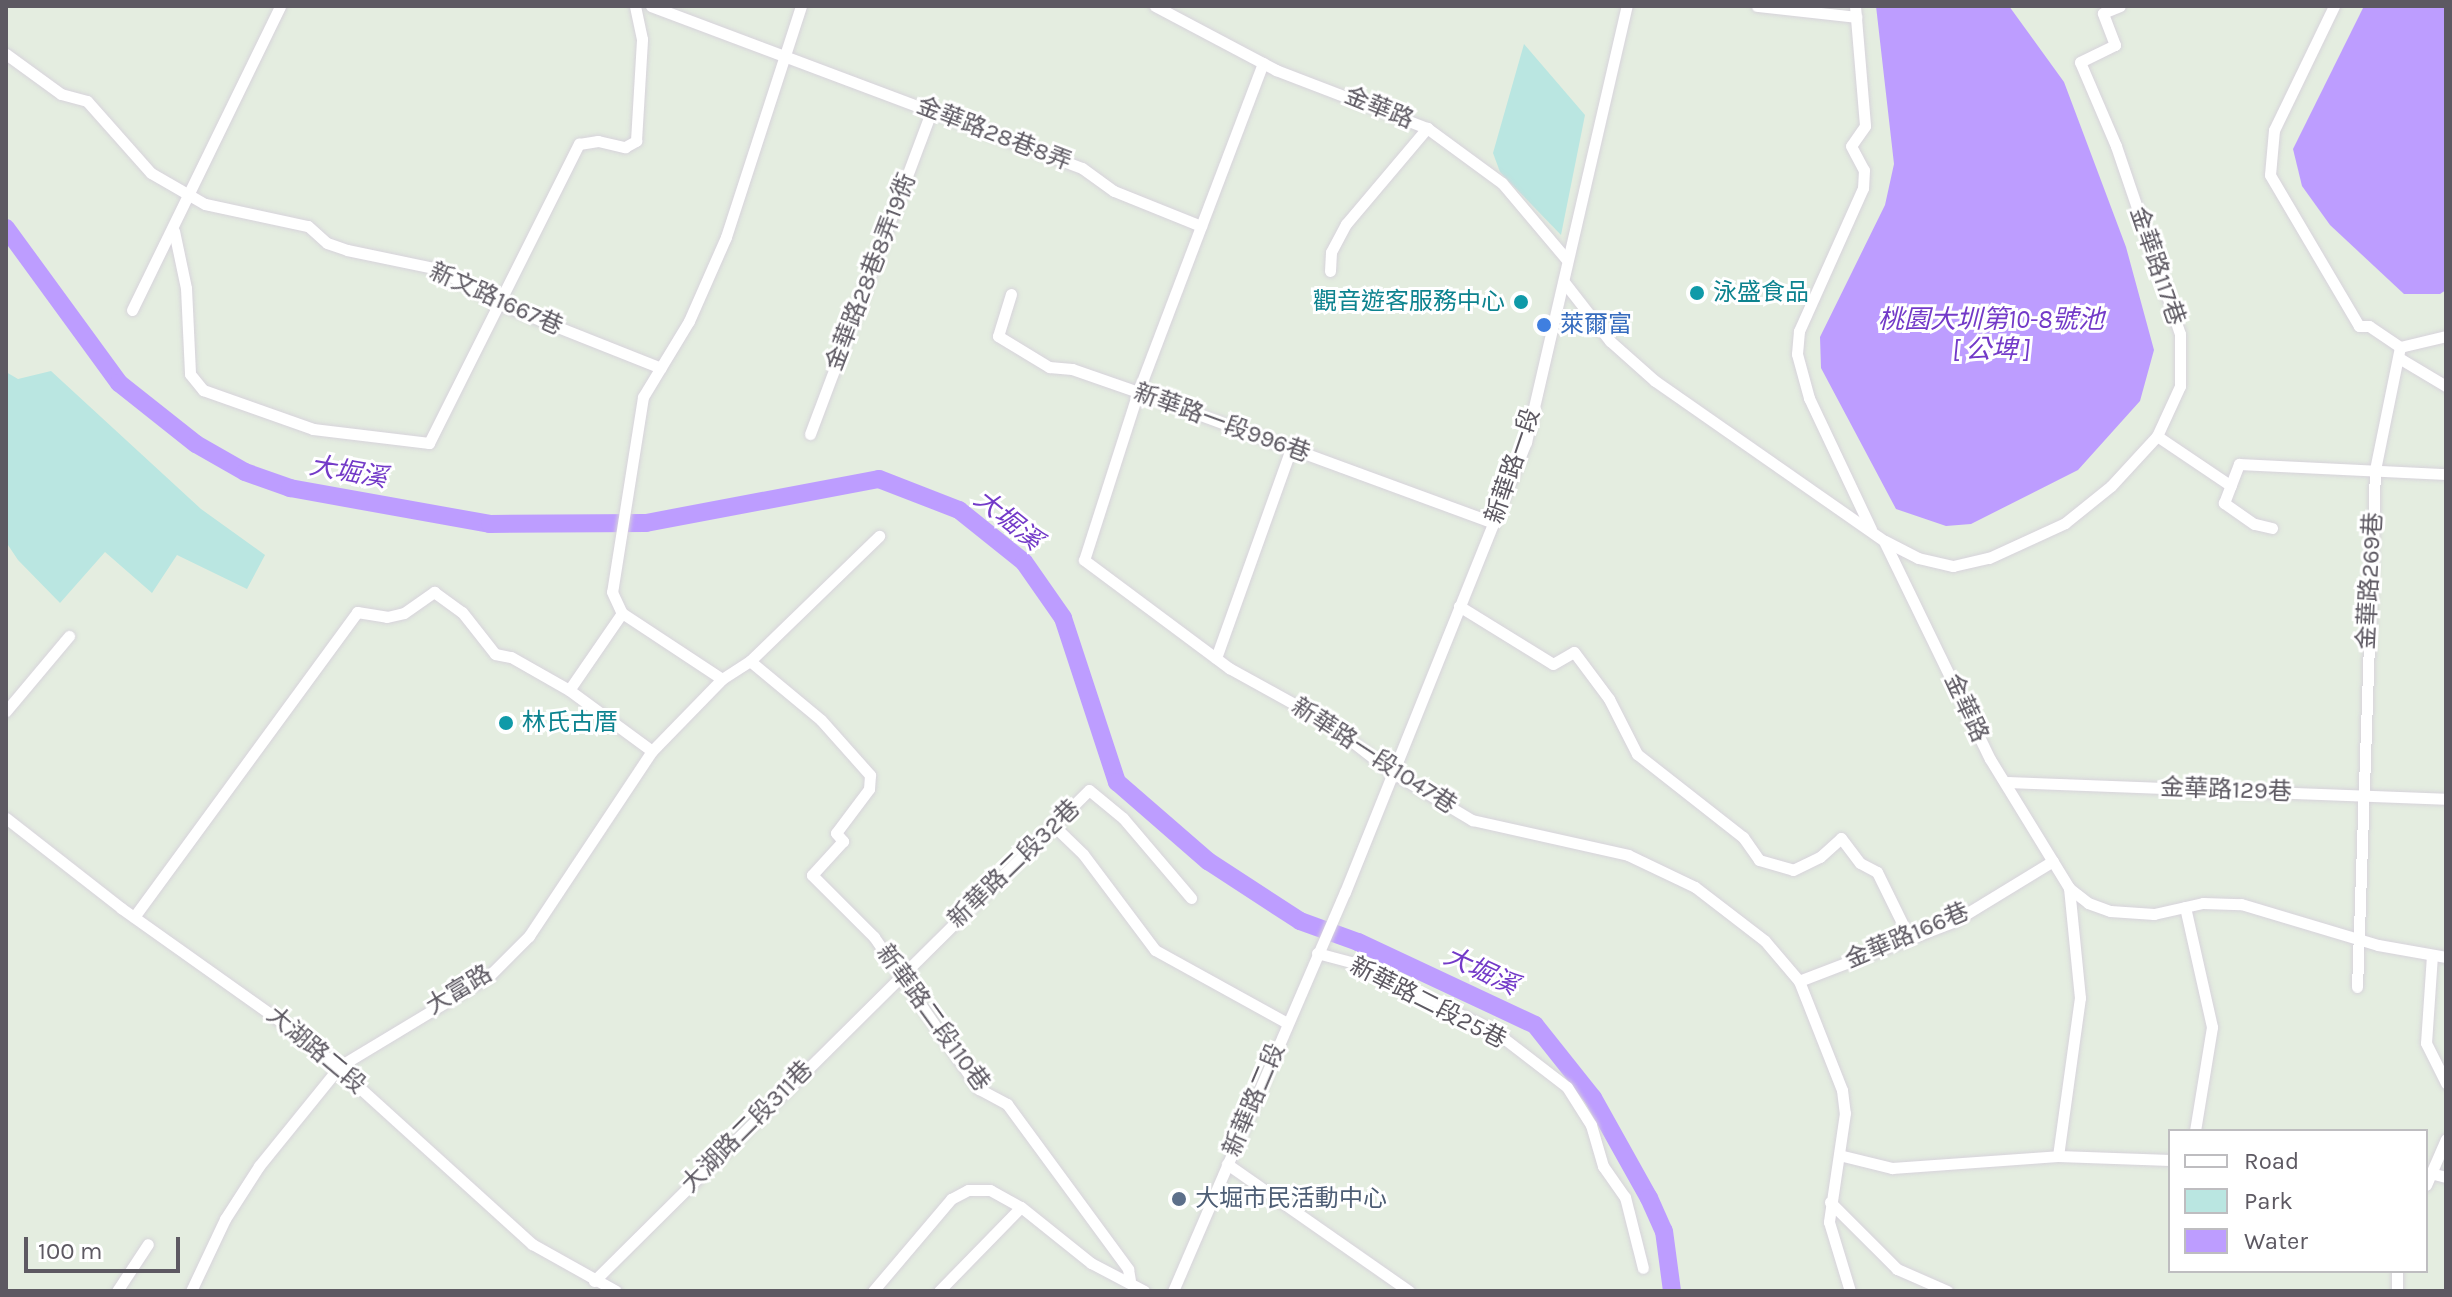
<!DOCTYPE html>
<meta charset="utf-8">
<style>
body{margin:0}
#map{position:relative;width:2452px;height:1297px;overflow:hidden;background:#e4ede0;font-family:Karla,"Noto Sans TC",sans-serif}
div>[style]{position:absolute}
[style*='--x']{left:calc(var(--x)*1px);top:calc(var(--y)*1px);width:calc(var(--w)*1px);rotate:calc(var(--a)*1deg)}
.green>*{inset:0;background:#bae6e1}
.water>*{inset:0;background:#bd9dff}
.river>*{height:18px;margin:-9px;padding:0 9px;transform-origin:9px;border-radius:9px;background:#bd9dff}
.roads{filter:drop-shadow(0 0 2px #d7d3db) drop-shadow(0 0 2px #d7d3db)}
.minor>*{height:11px;margin:-5.5px;padding:0 5.5px;transform-origin:5.5px;border-radius:5.5px;background:#fff}
.dots>*{width:22px;height:22px;translate:-50% -50%;box-sizing:border-box;border:4px solid #fff;border-radius:50%}
span{translate:-50% -50%;white-space:nowrap;text-align:center;line-height:1.15;-webkit-text-stroke:6px #fff;paint-order:stroke}
.street-label{font-size:24px;color:#5d5962}
.culture-label{font-size:24px;color:#0d838f}
.left{translate:0 -50%;text-align:left}
.right{translate:-100% -50%;text-align:right}
.shop-label{font-size:24px;color:#366cbe}
.service-label{font-size:24px;color:#4e5e75}
.water-label{font-size:26px;color:#733ac8;font-style:italic}
.frame{position:absolute;inset:0;border:8px solid #5d5962;pointer-events:none}
.legend{position:absolute;left:2168px;top:1129px;width:260px;height:144px;box-sizing:border-box;background:#fff;border:2px solid #bebdc0;margin:0;padding:10px 14px;list-style:none;font-size:24px;color:#5d5962}
.legend li{display:flex;align-items:center;gap:16px;height:40px}
.legend b{width:40px;border:2px solid #bebdc0}
.scale{position:absolute;left:24px;top:1237px;width:156px;height:36px;box-sizing:border-box;border:4px solid #5d5962;border-top:0;padding-left:10px;font-size:24px;line-height:28px;white-space:nowrap;color:#5d5962;-webkit-text-stroke:6px #fff;paint-order:stroke}
</style>
<div id="map">
<div class="green">
<i style="clip-path:polygon(1524px 44px,1585px 115px,1561px 235px,1500px 172px,1493px 153px)"></i>
<i style="clip-path:polygon(51px 371px,201px 509px,265px 555px,247px 589px,177px 555px,152px 593px,105px 552px,60px 603px,18px 560px,6px 542px,6px 372px,18px 379px)"></i>
</div>
<div class="water">
<i style="clip-path:polygon(1876px 6px,2009px 6px,2064px 82px,2126px 247px,2154px 350px,2140px 401px,2078px 470px,1971px 524px,1946px 526px,1896px 509px,1821px 368px,1820px 337px,1885px 205px,1894px 164px)"></i>
<i style="clip-path:polygon(2364px 6px,2446px 6px,2446px 290px,2440px 294px,2404px 294px,2330px 225px,2302px 186px,2293px 149px)"></i>
</div>
<div class="river">
<i style="--x:6;--y:228;--w:192;--a:53.9"></i>
<i style="--x:119;--y:383;--w:98;--a:38.4"></i>
<i style="--x:196;--y:444;--w:56;--a:29.7"></i>
<i style="--x:245;--y:472;--w:48;--a:19.6"></i>
<i style="--x:290;--y:488;--w:203;--a:10.2"></i>
<i style="--x:490;--y:524;--w:156;--a:-0.4"></i>
<i style="--x:646;--y:523;--w:237;--a:-10.7"></i>
<i style="--x:879;--y:479;--w:86;--a:21.2"></i>
<i style="--x:959;--y:510;--w:83;--a:38.7"></i>
<i style="--x:1024;--y:562;--w:68;--a:55.1"></i>
<i style="--x:1063;--y:618;--w:173;--a:71.8"></i>
<i style="--x:1117;--y:782;--w:121;--a:41"></i>
<i style="--x:1208;--y:861;--w:110;--a:33.1"></i>
<i style="--x:1300;--y:921;--w:62;--a:19.9"></i>
<i style="--x:1358;--y:942;--w:195;--a:25.1"></i>
<i style="--x:1535;--y:1025;--w:93;--a:51.5"></i>
<i style="--x:1593;--y:1098;--w:115;--a:60.8"></i>
<i style="--x:1649;--y:1198;--w:36;--a:66"></i>
<i style="--x:1664;--y:1231;--w:61;--a:82.4"></i>
</div>
<div class="roads">
<div class="minor">
<i style="--x:651;--y:6;--w:460;--a:20.6"></i>
<i style="--x:1082;--y:168;--w:39;--a:36"></i>
<i style="--x:1114;--y:191;--w:94;--a:21.9"></i>
<i style="--x:801;--y:6;--w:243;--a:108"></i>
<i style="--x:726;--y:237;--w:92;--a:113.8"></i>
<i style="--x:689;--y:321;--w:89;--a:121.2"></i>
<i style="--x:643;--y:397;--w:197;--a:99"></i>
<i style="--x:612;--y:592;--w:23;--a:65"></i>
<i style="--x:622;--y:613;--w:120;--a:33.4"></i>
<i style="--x:722;--y:679;--w:33;--a:-33"></i>
<i style="--x:750;--y:661;--w:180;--a:-44.1"></i>
<i style="--x:1155;--y:6;--w:137;--a:27.9"></i>
<i style="--x:1276;--y:70;--w:162;--a:21"></i>
<i style="--x:1427;--y:128;--w:93;--a:36.3"></i>
<i style="--x:1502;--y:183;--w:101;--a:49.8"></i>
<i style="--x:1757;--y:6;--w:100;--a:6.3"></i>
<i style="--x:1855;--y:6;--w:120;--a:85.2"></i>
<i style="--x:1865;--y:126;--w:24;--a:125"></i>
<i style="--x:1851;--y:146;--w:27;--a:62"></i>
<i style="--x:1864;--y:170;--w:18;--a:93"></i>
<i style="--x:1863;--y:188;--w:157;--a:114.1"></i>
<i style="--x:1799;--y:331;--w:23;--a:95"></i>
<i style="--x:1797;--y:354;--w:46;--a:74.7"></i>
<i style="--x:1809;--y:398;--w:145;--a:64.7"></i>
<i style="--x:2334;--y:6;--w:138;--a:115.8"></i>
<i style="--x:2274;--y:130;--w:45;--a:95.1"></i>
<i style="--x:2270;--y:175;--w:175;--a:59.5"></i>
<i style="--x:2359;--y:326;--w:10;--a:0"></i>
<i style="--x:2369;--y:326;--w:37;--a:34"></i>
<i style="--x:2400;--y:347;--w:126;--a:101.5"></i>
<i style="--x:2375;--y:470;--w:517;--a:91.99"></i>
<i style="--x:6;--y:54;--w:68;--a:36"></i>
<i style="--x:61;--y:94;--w:27;--a:15"></i>
<i style="--x:87;--y:101;--w:96;--a:48.4"></i>
<i style="--x:151;--y:173;--w:62;--a:29.9"></i>
<i style="--x:205;--y:204;--w:105;--a:12.1"></i>
<i style="--x:308;--y:226;--w:25;--a:42"></i>
<i style="--x:327;--y:243;--w:21;--a:19"></i>
<i style="--x:347;--y:250;--w:94;--a:11.7"></i>
<i style="--x:439;--y:269;--w:67;--a:30.4"></i>
<i style="--x:497;--y:303;--w:176;--a:21.6"></i>
<i style="--x:1263;--y:63;--w:352;--a:110.8"></i>
<i style="--x:1138;--y:392;--w:176;--a:107.8"></i>
<i style="--x:1084;--y:560;--w:181;--a:36.7"></i>
<i style="--x:1229;--y:668;--w:112;--a:28.9"></i>
<i style="--x:1327;--y:722;--w:80;--a:37.9"></i>
<i style="--x:1390;--y:771;--w:96;--a:30.9"></i>
<i style="--x:1472;--y:820;--w:160;--a:12.6"></i>
<i style="--x:1628;--y:855;--w:74;--a:25.5"></i>
<i style="--x:1695;--y:887;--w:88;--a:37.6"></i>
<i style="--x:1765;--y:941;--w:52;--a:49.6"></i>
<i style="--x:1799;--y:981;--w:117;--a:68.5"></i>
<i style="--x:1842;--y:1090;--w:23;--a:83"></i>
<i style="--x:1845;--y:1113;--w:110;--a:98.4"></i>
<i style="--x:1829;--y:1222;--w:72;--a:73.1"></i>
<i style="--x:174;--y:231;--w:58;--a:78.1"></i>
<i style="--x:186;--y:288;--w:86;--a:87.3"></i>
<i style="--x:190;--y:374;--w:21;--a:51"></i>
<i style="--x:203;--y:390;--w:117;--a:19.5"></i>
<i style="--x:313;--y:429;--w:117;--a:6.9"></i>
<i style="--x:429;--y:443;--w:335;--a:-63.4"></i>
<i style="--x:579;--y:144;--w:19;--a:-9"></i>
<i style="--x:598;--y:141;--w:28;--a:13"></i>
<i style="--x:625;--y:147;--w:13;--a:-29"></i>
<i style="--x:636;--y:141;--w:102;--a:-86.6"></i>
<i style="--x:642;--y:39;--w:34;--a:-102"></i>
<i style="--x:1330;--y:271;--w:19;--a:-87"></i>
<i style="--x:1331;--y:252;--w:32;--a:-62"></i>
<i style="--x:1346;--y:224;--w:126;--a:-49.8"></i>
<i style="--x:1564;--y:282;--w:75;--a:52.1"></i>
<i style="--x:1610;--y:341;--w:60;--a:41.6"></i>
<i style="--x:1655;--y:381;--w:279;--a:34.9"></i>
<i style="--x:1884;--y:541;--w:242;--a:64.1"></i>
<i style="--x:1990;--y:759;--w:151;--a:58.5"></i>
<i style="--x:2069;--y:888;--w:24;--a:38"></i>
<i style="--x:2088;--y:903;--w:23;--a:20"></i>
<i style="--x:2110;--y:911;--w:44;--a:3.9"></i>
<i style="--x:2154;--y:914;--w:50;--a:-12.7"></i>
<i style="--x:2203;--y:903;--w:38;--a:2"></i>
<i style="--x:2241;--y:904;--w:143;--a:16.7"></i>
<i style="--x:2378;--y:945;--w:69;--a:10"></i>
<i style="--x:1011;--y:294;--w:44;--a:107.2"></i>
<i style="--x:998;--y:336;--w:60;--a:31.3"></i>
<i style="--x:1049;--y:367;--w:23;--a:5"></i>
<i style="--x:1072;--y:369;--w:70;--a:19.2"></i>
<i style="--x:1138;--y:392;--w:379;--a:20.2"></i>
<i style="--x:132;--y:310;--w:338;--a:-64"></i>
<i style="--x:2400;--y:347;--w:47;--a:-13.4"></i>
<i style="--x:2399;--y:358;--w:55;--a:30.8"></i>
<i style="--x:810;--y:434;--w:346;--a:-69.4"></i>
<i style="--x:2157;--y:436;--w:89;--a:34"></i>
<i style="--x:2272;--y:528;--w:18;--a:-167"></i>
<i style="--x:2254;--y:524;--w:37;--a:-145"></i>
<i style="--x:2224;--y:503;--w:42;--a:-69"></i>
<i style="--x:2239;--y:464;--w:207;--a:2.8"></i>
<i style="--x:1885;--y:541;--w:37;--a:27"></i>
<i style="--x:1918;--y:558;--w:36;--a:13"></i>
<i style="--x:1953;--y:566;--w:37;--a:-13"></i>
<i style="--x:1989;--y:558;--w:84;--a:-24.7"></i>
<i style="--x:2065;--y:523;--w:59;--a:-38.8"></i>
<i style="--x:2111;--y:486;--w:68;--a:-47.4"></i>
<i style="--x:2157;--y:436;--w:55;--a:-65.3"></i>
<i style="--x:2180;--y:386;--w:52;--a:-90"></i>
<i style="--x:2180;--y:334;--w:199;--a:-108.8"></i>
<i style="--x:2116;--y:146;--w:91;--a:-113.2"></i>
<i style="--x:2080;--y:62;--w:39;--a:-26"></i>
<i style="--x:2115;--y:45;--w:34;--a:-111"></i>
<i style="--x:2103;--y:13;--w:18;--a:-22"></i>
<i style="--x:1459;--y:606;--w:110;--a:31.7"></i>
<i style="--x:1553;--y:664;--w:24;--a:-30"></i>
<i style="--x:1574;--y:652;--w:59;--a:53.3"></i>
<i style="--x:1609;--y:699;--w:62;--a:63"></i>
<i style="--x:1637;--y:754;--w:135;--a:38.1"></i>
<i style="--x:1743;--y:837;--w:28;--a:55"></i>
<i style="--x:1759;--y:860;--w:35;--a:16"></i>
<i style="--x:1793;--y:870;--w:30;--a:-26"></i>
<i style="--x:1820;--y:857;--w:28;--a:-42"></i>
<i style="--x:1841;--y:838;--w:31;--a:53"></i>
<i style="--x:1860;--y:863;--w:19;--a:28"></i>
<i style="--x:1877;--y:872;--w:70;--a:63.8"></i>
<i style="--x:622;--y:613;--w:93;--a:124.5"></i>
<i style="--x:569;--y:690;--w:103;--a:36.3"></i>
<i style="--x:1216;--y:658;--w:222;--a:-70.3"></i>
<i style="--x:750;--y:661;--w:92;--a:39.7"></i>
<i style="--x:821;--y:720;--w:74;--a:48.3"></i>
<i style="--x:870;--y:775;--w:14;--a:94"></i>
<i style="--x:869;--y:789;--w:55;--a:126.9"></i>
<i style="--x:836;--y:833;--w:11;--a:49"></i>
<i style="--x:843;--y:841;--w:46;--a:132.4"></i>
<i style="--x:812;--y:875;--w:88;--a:45"></i>
<i style="--x:874;--y:937;--w:185;--a:55.4"></i>
<i style="--x:979;--y:1089;--w:32;--a:28"></i>
<i style="--x:1007;--y:1104;--w:205;--a:53.7"></i>
<i style="--x:1128;--y:1269;--w:11;--a:80"></i>
<i style="--x:6;--y:711;--w:98;--a:-50"></i>
<i style="--x:2006;--y:782;--w:440;--a:2.2"></i>
<i style="--x:6;--y:818;--w:146;--a:38"></i>
<i style="--x:121;--y:908;--w:228;--a:35.4"></i>
<i style="--x:307;--y:1040;--w:304;--a:42.2"></i>
<i style="--x:532;--y:1244;--w:96;--a:29.2"></i>
<i style="--x:1052;--y:824;--w:43;--a:44.1"></i>
<i style="--x:1083;--y:854;--w:120;--a:53.1"></i>
<i style="--x:1155;--y:950;--w:151;--a:28.9"></i>
<i style="--x:2185;--y:907;--w:123;--a:77.3"></i>
<i style="--x:2212;--y:1027;--w:105;--a:99.3"></i>
<i style="--x:134;--y:917;--w:378;--a:-53.8"></i>
<i style="--x:357;--y:612;--w:30;--a:9"></i>
<i style="--x:387;--y:617;--w:17;--a:-13"></i>
<i style="--x:404;--y:613;--w:37;--a:-35"></i>
<i style="--x:434;--y:592;--w:34;--a:36"></i>
<i style="--x:462;--y:612;--w:53;--a:51.8"></i>
<i style="--x:495;--y:654;--w:16;--a:11"></i>
<i style="--x:511;--y:657;--w:67;--a:29.6"></i>
<i style="--x:1317;--y:953;--w:35;--a:15"></i>
<i style="--x:1351;--y:962;--w:157;--a:25.6"></i>
<i style="--x:1493;--y:1030;--w:93;--a:37.6"></i>
<i style="--x:1567;--y:1087;--w:45;--a:57.7"></i>
<i style="--x:1591;--y:1125;--w:43;--a:73.7"></i>
<i style="--x:1603;--y:1166;--w:38;--a:55"></i>
<i style="--x:1625;--y:1197;--w:73;--a:75.8"></i>
<i style="--x:2432;--y:955;--w:88;--a:93.9"></i>
<i style="--x:2426;--y:1043;--w:45;--a:63.4"></i>
<i style="--x:1799;--y:981;--w:165;--a:-21"></i>
<i style="--x:1953;--y:922;--w:117;--a:-31.4"></i>
<i style="--x:1839;--y:1155;--w:55;--a:13.8"></i>
<i style="--x:1892;--y:1168;--w:166;--a:-4.1"></i>
<i style="--x:2058;--y:1156;--w:112;--a:2"></i>
<i style="--x:2058;--y:1156;--w:160;--a:-82.1"></i>
<i style="--x:2080;--y:998;--w:111;--a:-95.7"></i>
<i style="--x:1227;--y:1164;--w:222;--a:34.9"></i>
<i style="--x:2430;--y:1173;--w:16;--a:14"></i>
<i style="--x:2426;--y:1185;--w:50;--a:-66.5"></i>
<i style="--x:1830;--y:1202;--w:95;--a:45"></i>
<i style="--x:1897;--y:1269;--w:55;--a:23.7"></i>
<i style="--x:594;--y:1281;--w:697;--a:-44.77"></i>
<i style="--x:1089;--y:790;--w:44;--a:39.5"></i>
<i style="--x:1123;--y:818;--w:105;--a:49.6"></i>
<i style="--x:117;--y:1291;--w:56;--a:-56.6"></i>
<i style="--x:191;--y:1291;--w:80;--a:-64.7"></i>
<i style="--x:225;--y:1219;--w:63;--a:-57.3"></i>
<i style="--x:259;--y:1166;--w:129;--a:-51"></i>
<i style="--x:340;--y:1066;--w:174;--a:-31.1"></i>
<i style="--x:489;--y:976;--w:57;--a:-45"></i>
<i style="--x:529;--y:936;--w:222;--a:-56.4"></i>
<i style="--x:652;--y:751;--w:100;--a:-45.8"></i>
<i style="--x:873;--y:1291;--w:121;--a:-49.7"></i>
<i style="--x:951;--y:1199;--w:19;--a:-28"></i>
<i style="--x:968;--y:1190;--w:22;--a:0"></i>
<i style="--x:990;--y:1190;--w:35;--a:29"></i>
<i style="--x:1021;--y:1207;--w:90;--a:38.7"></i>
<i style="--x:1091;--y:1263;--w:60;--a:27.8"></i>
<i style="--x:939;--y:1291;--w:117;--a:-45.7"></i>
<i style="--x:1173;--y:1291;--w:434;--a:-66.7"></i>
<i style="--x:1345;--y:892;--w:485;--a:-68.1"></i>
<i style="--x:1526;--y:442;--w:448;--a:-77"></i>
<i style="--x:2397;--y:1291;--w:20;--a:-90"></i>
</div>
</div>
<div class="dots">
<i style="left:1697px;top:293px;background:#0f9aa8"></i>
<i style="left:1521px;top:302px;background:#0f9aa8"></i>
<i style="left:1544px;top:325px;background:#3f7fe0"></i>
<i style="left:506px;top:723px;background:#0f9aa8"></i>
<i style="left:1179px;top:1199px;background:#5c6f8a"></i>
</div>
<div class="street-label">
<span style="left:1379px;top:108px;rotate:22deg">金華路</span>
<span style="left:994px;top:134px;rotate:21deg">金華路28巷8弄</span>
<span style="left:2157px;top:266px;rotate:71deg">金華路117巷</span>
<span style="left:871px;top:272px;rotate:-69deg">金華路28巷8弄19衖</span>
<span style="left:496px;top:299px;rotate:24deg">新文路1667巷</span>
<span style="left:1222px;top:423px;rotate:20deg">新華路一段996巷</span>
<span style="left:1513px;top:466px;rotate:-71deg">新華路一段</span>
<span style="left:2370px;top:581px;rotate:-87deg">金華路269巷</span>
<span style="left:1966px;top:708px;rotate:65deg">金華路</span>
<span style="left:1374px;top:756px;rotate:33deg">新華路一段1047巷</span>
<span style="left:2226px;top:790px;rotate:2deg">金華路129巷</span>
<span style="left:1014px;top:864px;rotate:-44deg">新華路二段32巷</span>
<span style="left:1907px;top:936px;rotate:-23deg">金華路166巷</span>
<span style="left:459px;top:990px;rotate:-31deg">大富路</span>
<span style="left:1428px;top:1003px;rotate:27deg">新華路二段25巷</span>
<span style="left:933px;top:1018px;rotate:54deg">新華路二段110巷</span>
<span style="left:316px;top:1050px;rotate:40deg">大湖路二段</span>
<span style="left:1254px;top:1100px;rotate:-67deg">新華路二段</span>
<span style="left:747px;top:1127px;rotate:-45deg">大湖路二段311巷</span>
</div>
<div class="culture-label">
<span class="left" style="left:1713px;top:293px">泳盛食品</span>
<span class="right" style="left:1505px;top:302px">觀音遊客服務中心</span>
<span class="left" style="left:522px;top:723px">林氏古厝</span>
</div>
<div class="shop-label">
<span class="left" style="left:1560px;top:325px">萊爾富</span>
</div>
<div class="service-label">
<span class="left" style="left:1195px;top:1199px">大堀市民活動中心</span>
</div>
<div class="water-label">
<span style="left:1991px;top:335px">桃園大圳第10-8號池<br>[ 公埤 ]</span>
<span style="left:348px;top:472px;rotate:10deg">大堀溪</span>
<span style="left:1008px;top:520px;rotate:39deg">大堀溪</span>
<span style="left:1481px;top:971px;rotate:25deg">大堀溪</span>
</div>
<div class="frame"></div>
<ul class="legend">
<li><b style="height:10px;background:#fff"></b>Road</li>
<li><b style="height:22px;background:#bae6e1"></b>Park</li>
<li><b style="height:22px;background:#bd9dff"></b>Water</li>
</ul>
<div class="scale">100 m</div>
</div>
